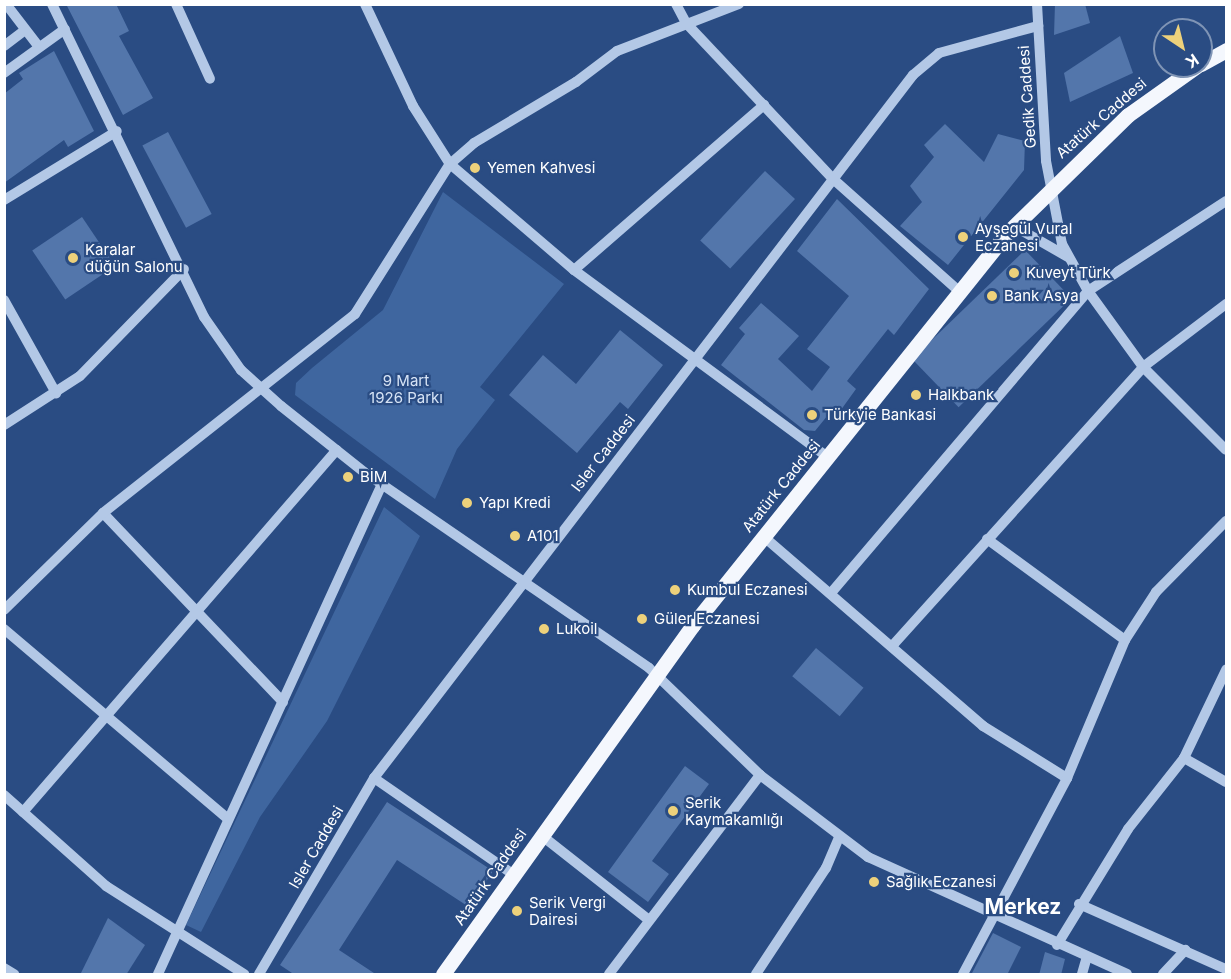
<!DOCTYPE html>
<meta charset="utf-8">
<style>
body{margin:0}
#map{position:relative;width:1231px;height:979px;overflow:hidden;background:#2a4c83;font-family:Inter,sans-serif}
div>[style]{position:absolute}
[style*='--x']{left:calc(var(--x)*1px);top:calc(var(--y)*1px);width:calc(var(--w)*1px);rotate:calc(var(--a)*1deg)}
.green>*{inset:0;background:#3f669f}
.building>*{inset:0;background:#5376ab;transform-origin:0 0}
.minor>*{height:10px;margin:-5px;padding:0 5px;transform-origin:5px;border-radius:5px;background:#b3c8e6}
.major>*{height:15px;margin:-7.5px;padding:0 7.5px;transform-origin:7.5px;border-radius:7.5px;background:#f4f7fd}
.dots>*{width:16px;height:16px;translate:-50% -50%;box-sizing:border-box;border:3px solid #2a4c83;border-radius:50%}
span{translate:-50% -50%;white-space:nowrap;text-align:center;line-height:1.15;-webkit-text-stroke:4.5px #2a4c83;paint-order:stroke}
.street-label{font-size:15px;color:#fff}
.poi-label{font-size:15px;color:#fff}
.left{translate:0 -50%;text-align:left}
.park-label{font-size:15px;color:#d6e3f5}
.district-label{font-size:21px;color:#fff;font-weight:700}
.frame{position:absolute;inset:0;border:6px solid #fff;pointer-events:none}
.north{position:absolute;left:1153px;top:18px;width:60px;height:60px;box-sizing:border-box;background:#2a4c83;border:2px solid #7f94b5;border-radius:50%;rotate:145deg;font-size:16px;font-weight:700;line-height:24px;text-align:center;color:#fff}
.north::after{content:'';display:block;margin:auto;width:21px;height:27px;background:#edd17b;clip-path:polygon(50% 0,100% 100%,50% 72%,0 100%)}
</style>
<div id="map">
<div class="green">
<i style="clip-path:polygon(443px 192px,564px 284px,480px 387px,495px 400px,457px 449px,435px 499px,295px 395px,296px 383px,312px 368px,383px 310px)"></i>
<i style="clip-path:polygon(384px 507px,420px 536px,327px 721px,260px 817px,201px 932px,186px 925px)"></i>
</div>
<div class="building">
<i style="clip-path:polygon(66px 4px,116px 4px,129px 31px,119px 36px,153px 98px,123px 115px)"></i>
<i style="clip-path:polygon(1055px 4px,1085px 4px,1090px 23px,1054px 35px)"></i>
<i style="clip-path:polygon(1120px 36px,1133px 73px,1070px 102px,1064px 73px)"></i>
<i style="clip-path:polygon(54px 51px,94px 131px,68px 147px,64px 140px,4px 183px,4px 94px,23px 79px,19px 73px)"></i>
<i style="clip-path:polygon(945px 124px,984px 162px,998px 134px,1025px 141px,1024px 170px,948px 265px,900px 226px,922px 202px,910px 186px,934px 157px,924px 145px)"></i>
<i style="left:168px;top:132px;width:93px;height:29px;rotate:62deg"></i>
<i style="left:765px;top:171px;width:41px;height:95px;rotate:43deg"></i>
<i style="clip-path:polygon(837px 199px,929px 289px,894px 335px,888px 329px,847px 381px,856px 389px,838px 414px,832px 410px,815px 431px,804px 430px,721px 365px,745px 334px,739px 328px,761px 303px,799px 336px,778px 359px,812px 391px,830px 367px,807px 349px,849px 296px,797px 251px)"></i>
<i style="left:82px;top:217px;width:59px;height:60px;rotate:56deg"></i>
<i style="left:1025px;top:250px;width:67px;height:157px;rotate:46deg"></i>
<i style="clip-path:polygon(620px 330px,663px 365px,628px 409px,620px 402px,577px 453px,509px 395px,543px 355px,576px 384px)"></i>
<i style="left:816px;top:648px;width:62px;height:37px;rotate:40deg"></i>
<i style="clip-path:polygon(685px 766px,709px 784px,652px 861px,669px 874px,648px 902px,608px 872px)"></i>
<i style="clip-path:polygon(387px 802px,493px 871px,469px 907px,397px 860px,339px 950px,377px 975px,295px 975px,280px 965px)"></i>
<i style="clip-path:polygon(108px 918px,145px 945px,126px 975px,80px 975px)"></i>
<i style="clip-path:polygon(993px 933px,1021px 947px,1007px 975px,971px 975px)"></i>
<i style="clip-path:polygon(1045px 952px,1065px 959px,1061px 975px,1039px 975px)"></i>
</div>
<div class="minor">
<i style="--x:6;--y:4;--w:54;--a:52.5"></i>
<i style="--x:52;--y:4;--w:348;--a:64.1"></i>
<i style="--x:204;--y:317;--w:65;--a:55.1"></i>
<i style="--x:241;--y:370;--w:54;--a:42"></i>
<i style="--x:281;--y:406;--w:106;--a:38.5"></i>
<i style="--x:364;--y:472;--w:346;--a:34.5"></i>
<i style="--x:649;--y:668;--w:154;--a:43.9"></i>
<i style="--x:760;--y:775;--w:136;--a:37.2"></i>
<i style="--x:868;--y:857;--w:284;--a:24.3"></i>
<i style="--x:176;--y:4;--w:82;--a:65.6"></i>
<i style="--x:365;--y:4;--w:113;--a:64.8"></i>
<i style="--x:413;--y:106;--w:69;--a:57.5"></i>
<i style="--x:450;--y:164;--w:163;--a:40.5"></i>
<i style="--x:574;--y:270;--w:315;--a:36.4"></i>
<i style="--x:676;--y:4;--w:21;--a:62"></i>
<i style="--x:686;--y:23;--w:213;--a:46.7"></i>
<i style="--x:832;--y:178;--w:171;--a:41.7"></i>
<i style="--x:1037;--y:4;--w:157;--a:86.7"></i>
<i style="--x:1046;--y:161;--w:85;--a:79.1"></i>
<i style="--x:1062;--y:244;--w:54;--a:61"></i>
<i style="--x:1088;--y:291;--w:94;--a:54.1"></i>
<i style="--x:1143;--y:367;--w:117;--a:45"></i>
<i style="--x:4;--y:46;--w:26;--a:-37"></i>
<i style="--x:4;--y:73;--w:75;--a:-35.8"></i>
<i style="--x:4;--y:200;--w:132;--a:-31.4"></i>
<i style="--x:1014;--y:226;--w:62;--a:29.9"></i>
<i style="--x:574;--y:270;--w:252;--a:-41"></i>
<i style="--x:4;--y:300;--w:107;--a:60.8"></i>
<i style="--x:4;--y:425;--w:90;--a:-32.8"></i>
<i style="--x:80;--y:376;--w:149;--a:-45.8"></i>
<i style="--x:103;--y:513;--w:261;--a:46.4"></i>
<i style="--x:763;--y:536;--w:291;--a:40.8"></i>
<i style="--x:983;--y:726;--w:99;--a:31.8"></i>
<i style="--x:987;--y:539;--w:171;--a:36.2"></i>
<i style="--x:831;--y:593;--w:397;--a:-49.6"></i>
<i style="--x:1088;--y:291;--w:165;--a:-33.1"></i>
<i style="--x:4;--y:610;--w:139;--a:-44.4"></i>
<i style="--x:103;--y:513;--w:321;--a:-38.3"></i>
<i style="--x:355;--y:314;--w:178;--a:-57.7"></i>
<i style="--x:450;--y:164;--w:32;--a:-41"></i>
<i style="--x:474;--y:143;--w:119;--a:-30.9"></i>
<i style="--x:576;--y:82;--w:51;--a:-37.1"></i>
<i style="--x:617;--y:51;--w:131;--a:-21.1"></i>
<i style="--x:4;--y:629;--w:294;--a:40.3"></i>
<i style="--x:893;--y:645;--w:374;--a:-48"></i>
<i style="--x:1143;--y:367;--w:104;--a:-37.2"></i>
<i style="--x:1184;--y:758;--w:48;--a:29.7"></i>
<i style="--x:374;--y:778;--w:170;--a:34.7"></i>
<i style="--x:4;--y:795;--w:137;--a:41.7"></i>
<i style="--x:106;--y:886;--w:164;--a:32.5"></i>
<i style="--x:23;--y:812;--w:479;--a:-49.1"></i>
<i style="--x:541;--y:835;--w:137;--a:38.2"></i>
<i style="--x:1079;--y:904;--w:161;--a:23.9"></i>
<i style="--x:1057;--y:945;--w:136;--a:-58.5"></i>
<i style="--x:1128;--y:829;--w:90;--a:-51.7"></i>
<i style="--x:1184;--y:758;--w:98;--a:-64.5"></i>
<i style="--x:4;--y:968;--w:12;--a:31"></i>
<i style="--x:158;--y:974;--w:539;--a:-65.43"></i>
<i style="--x:259;--y:974;--w:227;--a:-59.6"></i>
<i style="--x:374;--y:778;--w:886;--a:-52.52"></i>
<i style="--x:913;--y:75;--w:34;--a:-40"></i>
<i style="--x:939;--y:53;--w:103;--a:-15.3"></i>
<i style="--x:609;--y:974;--w:250;--a:-52.8"></i>
<i style="--x:756;--y:974;--w:127;--a:-56.6"></i>
<i style="--x:826;--y:868;--w:33;--a:-67"></i>
<i style="--x:963;--y:974;--w:222;--a:-62"></i>
<i style="--x:1067;--y:778;--w:150;--a:-67.2"></i>
<i style="--x:1125;--y:640;--w:57;--a:-57.1"></i>
<i style="--x:1156;--y:592;--w:100;--a:-45.4"></i>
<i style="--x:1082;--y:974;--w:18;--a:-74"></i>
<i style="--x:1163;--y:974;--w:33;--a:-47"></i>
</div>
<div class="major">
<i style="--x:1201;--y:64;--w:29;--a:-29"></i>
<i style="--x:443;--y:974;--w:428;--a:-54.4"></i>
<i style="--x:692;--y:626;--w:499;--a:-51.3"></i>
<i style="--x:1004;--y:236;--w:173;--a:-44.3"></i>
<i style="--x:1128;--y:115;--w:85;--a:-35.4"></i>
</div>
<div class="dots">
<i style="left:475px;top:168px;background:#edd17b"></i>
<i style="left:963px;top:237px;background:#edd17b"></i>
<i style="left:73px;top:258px;background:#edd17b"></i>
<i style="left:1014px;top:273px;background:#edd17b"></i>
<i style="left:992px;top:296px;background:#edd17b"></i>
<i style="left:916px;top:395px;background:#edd17b"></i>
<i style="left:812px;top:415px;background:#edd17b"></i>
<i style="left:348px;top:477px;background:#edd17b"></i>
<i style="left:467px;top:503px;background:#edd17b"></i>
<i style="left:515px;top:536px;background:#edd17b"></i>
<i style="left:675px;top:590px;background:#edd17b"></i>
<i style="left:642px;top:619px;background:#edd17b"></i>
<i style="left:544px;top:629px;background:#edd17b"></i>
<i style="left:673px;top:811px;background:#edd17b"></i>
<i style="left:874px;top:882px;background:#edd17b"></i>
<i style="left:517px;top:911px;background:#edd17b"></i>
</div>
<div class="street-label">
<span style="left:1027px;top:97px;rotate:-94deg">Gedik Caddesi</span>
<span style="left:1101px;top:118px;rotate:-41deg">Atatürk Caddesi</span>
<span style="left:603px;top:453px;rotate:-52deg">Isler Caddesi</span>
<span style="left:781px;top:486px;rotate:-51deg">Atatürk Caddesi</span>
<span style="left:316px;top:847px;rotate:-60deg">Isler Caddesi</span>
<span style="left:490px;top:877px;rotate:-55deg">Atatürk Caddesi</span>
</div>
<div class="poi-label">
<span class="left" style="left:487px;top:168px">Yemen Kahvesi</span>
<span class="left" style="left:975px;top:237px">Ayşegül Vural<br>Eczanesi</span>
<span class="left" style="left:85px;top:258px">Karalar<br>düğün Salonu</span>
<span class="left" style="left:1026px;top:273px">Kuveyt Türk</span>
<span class="left" style="left:1004px;top:296px">Bank Asya</span>
<span class="left" style="left:928px;top:395px">Halkbank</span>
<span class="left" style="left:824px;top:415px">Türkyie Bankasi</span>
<span class="left" style="left:360px;top:477px">BİM</span>
<span class="left" style="left:479px;top:503px">Yapı Kredi</span>
<span class="left" style="left:527px;top:536px">A101</span>
<span class="left" style="left:687px;top:590px">Kumbul Eczanesi</span>
<span class="left" style="left:654px;top:619px">Güler Eczanesi</span>
<span class="left" style="left:556px;top:629px">Lukoil</span>
<span class="left" style="left:685px;top:811px">Serik<br>Kaymakamlığı</span>
<span class="left" style="left:886px;top:882px">Sağlık Eczanesi</span>
<span class="left" style="left:529px;top:911px">Serik Vergi<br>Dairesi</span>
</div>
<div class="park-label">
<span style="left:406px;top:389px">9 Mart<br>1926 Parkı</span>
</div>
<div class="district-label">
<span style="left:1023px;top:907px">Merkez</span>
</div>
<div class="frame"></div>
<div class="north">K</div>
</div>
